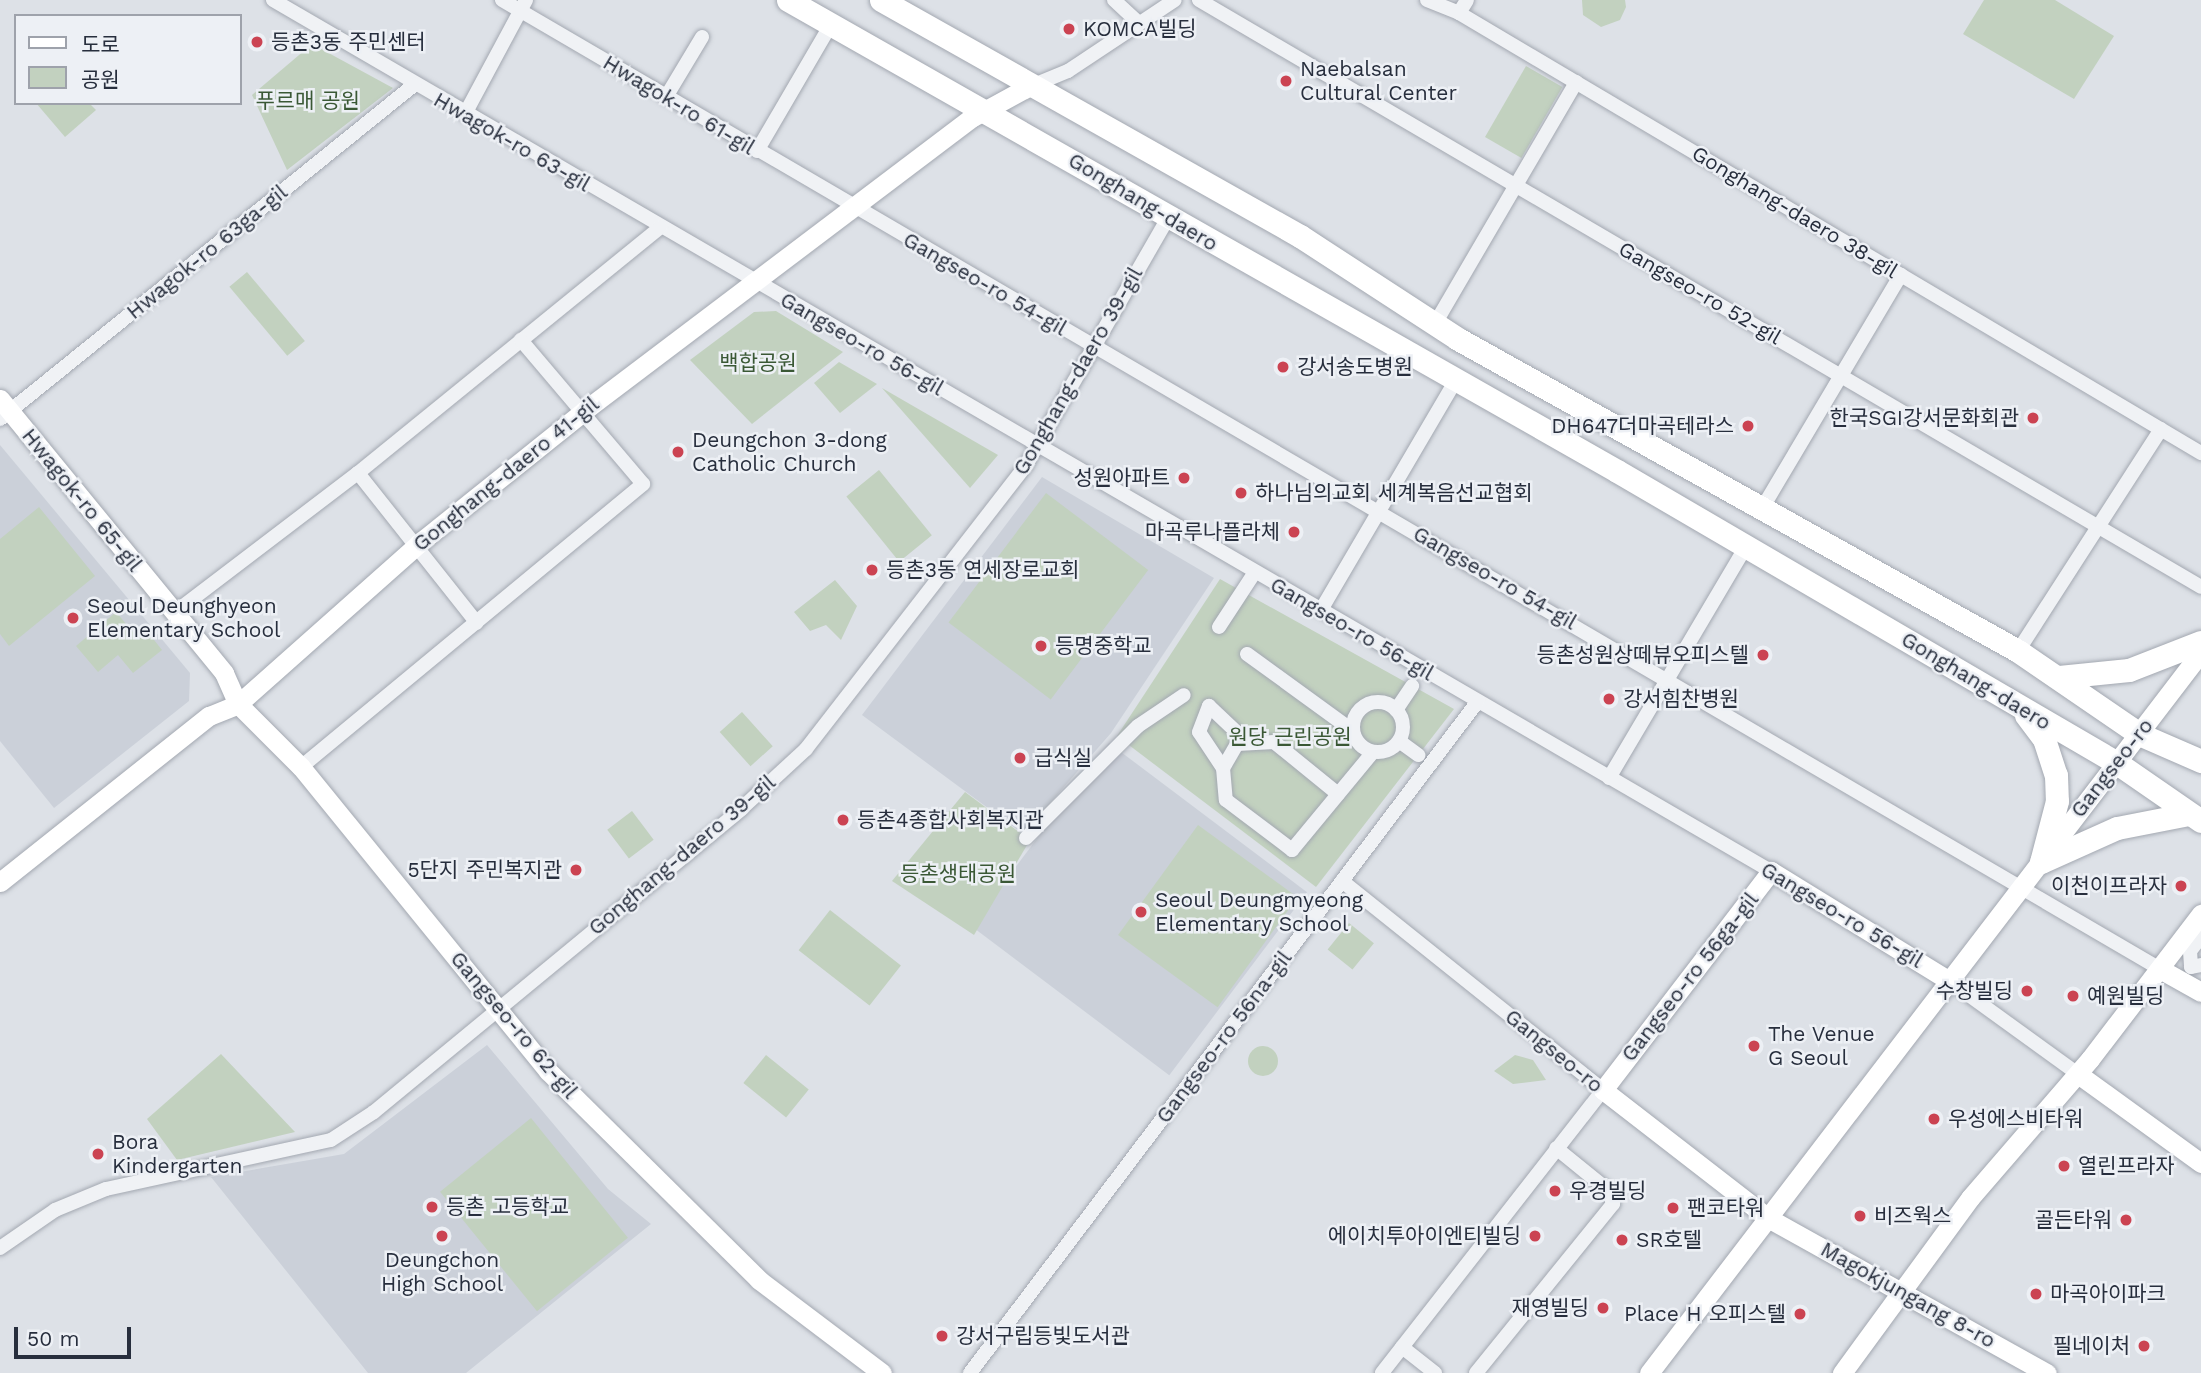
<!DOCTYPE html>
<meta charset="utf-8">
<style>
body{margin:0}
#map{position:relative;width:2201px;height:1373px;overflow:hidden;background:#dde1e7;font-family:"Work Sans","Noto Sans KR",sans-serif}
div>[style]{position:absolute}
[style*='--x']{left:calc(var(--x)*1px);top:calc(var(--y)*1px);width:calc(var(--w)*1px);rotate:calc(var(--a)*1deg)}
.built>*{inset:0;background:#cbd0d9;transform-origin:0 0}
.green>*{inset:0;background:#c2d1bf;transform-origin:0 0}
.round{border-radius:50%}
.roads{filter:drop-shadow(0 0 2px #a3a8b1) drop-shadow(0 0 2px #a3a8b1)}
.street>*{height:14px;margin:-7px;padding:0 7px;transform-origin:7px;border-radius:7px;background:#f0f2f5}
.street>.ring{margin:-7px;padding:0;box-sizing:content-box;background:none;border:14px solid #f0f2f5;border-radius:50%}
.secondary>*{height:19px;margin:-9.5px;padding:0 9.5px;transform-origin:9.5px;border-radius:9.5px;background:#fff}
.primary>*{height:23px;margin:-11.5px;padding:0 11.5px;transform-origin:11.5px;border-radius:11.5px;background:#fff}
.dots>*{width:19px;height:19px;translate:-50% -50%;box-sizing:border-box;border:4px solid #edf0f5;border-radius:50%}
span{translate:-50% -50%;white-space:nowrap;text-align:center;line-height:1.15;-webkit-text-stroke:5px #edf0f5;paint-order:stroke}
.poi-label{font-size:21px;color:#272e3d}
.left{translate:0 -50%;text-align:left}
.right{translate:-100% -50%;text-align:right}
.park-label{font-size:21px;color:#3a5835}
.street-label{font-size:21px;color:#272e3d}
.legend{position:absolute;left:14px;top:14px;width:228px;height:91px;box-sizing:border-box;background:#edf0f5;border:2px solid #9ea2ab;margin:0;padding:9px 12px;list-style:none;font-size:21px;color:#272e3d}
.legend li{display:flex;align-items:center;gap:14px;height:35px}
.legend b{width:35px;border:2px solid #9ea2ab}
.scale{position:absolute;left:14px;top:1327px;width:117px;height:32px;box-sizing:border-box;border:4px solid #272e3d;border-top:0;padding-left:9px;font-size:21px;line-height:24px;white-space:nowrap;color:#272e3d;-webkit-text-stroke:5px #edf0f5;paint-order:stroke}
</style>
<div id="map">
<div class="built">
<i style="clip-path:polygon(0 445px,190px 673px,189px 701px,54px 808px,0 741px)"></i>
<i style="clip-path:polygon(1042px 477px,1214px 578px,1111px 733px,1023px 834px,862px 715px)"></i>
<i style="left:1109px;top:743px;width:248px;height:229px;rotate:37deg"></i>
<i style="clip-path:polygon(487px 1045px,608px 1189px,651px 1224px,466px 1373px,368px 1373px,211px 1177px,344px 1154px)"></i>
</div>
<div class="green">
<i style="clip-path:polygon(1582px 0,1625px 0,1626px 7px,1620px 20px,1601px 27px,1583px 15px)"></i>
<i style="clip-path:polygon(1984px 0,2055px 0,2114px 36px,2074px 99px,1963px 34px)"></i>
<i style="clip-path:polygon(312px 44px,393px 88px,287px 170px,252px 95px)"></i>
<i style="left:1526px;top:66px;width:42px;height:82px;rotate:30deg"></i>
<i style="clip-path:polygon(36px 103px,89px 103px,96px 110px,65px 137px)"></i>
<i style="left:247px;top:272px;width:90px;height:23px;rotate:50deg"></i>
<i style="clip-path:polygon(776px 311px,843px 352px,752px 424px,690px 360px,754px 312px)"></i>
<i style="clip-path:polygon(839px 362px,877px 384px,840px 413px,814px 383px)"></i>
<i style="clip-path:polygon(882px 388px,998px 455px,970px 488px)"></i>
<i style="left:879px;top:470px;width:84px;height:42px;rotate:51deg"></i>
<i style="left:1046px;top:493px;width:128px;height:162px;rotate:37deg"></i>
<i style="clip-path:polygon(39px 507px,95px 576px,9px 646px,0 634px,0 539px)"></i>
<i style="clip-path:polygon(1220px 579px,1454px 709px,1316px 887px,1117px 736px)"></i>
<i style="clip-path:polygon(835px 580px,857px 606px,841px 640px,826px 625px,810px 631px,794px 612px)"></i>
<i style="clip-path:polygon(116px 612px,138px 638px,147px 631px,162px 650px,133px 673px,118px 655px,98px 672px,76px 646px)"></i>
<i style="left:742px;top:712px;width:46px;height:30px;rotate:48deg"></i>
<i style="clip-path:polygon(965px 792px,1030px 840px,974px 935px,892px 881px)"></i>
<i style="left:632px;top:811px;width:36px;height:31px;rotate:53deg"></i>
<i style="left:1198px;top:825px;width:123px;height:136px;rotate:36deg"></i>
<i style="left:830px;top:910px;width:90px;height:51px;rotate:38deg"></i>
<i style="left:1349px;top:923px;width:32px;height:34px;rotate:39deg"></i>
<i class="round" style="left:1248px;top:1046px;width:30px;height:30px"></i>
<i style="clip-path:polygon(221px 1054px,295px 1132px,177px 1160px,147px 1119px)"></i>
<i style="left:766px;top:1055px;width:55px;height:36px;rotate:39deg"></i>
<i style="clip-path:polygon(1515px 1055px,1533px 1060px,1546px 1080px,1513px 1084px,1494px 1071px)"></i>
<i style="left:531px;top:1118px;width:154px;height:117px;rotate:51deg"></i>
</div>
<div class="roads">
<div class="street">
<i style="--x:273;--y:0;--w:1733;--a:30.18"></i>
<i style="--x:502;--y:0;--w:1920;--a:30.3"></i>
<i style="--x:1114;--y:0;--w:34;--a:43"></i>
<i style="--x:1199;--y:0;--w:1161;--a:30.36"></i>
<i style="--x:1427;--y:0;--w:35;--a:22"></i>
<i style="--x:1459;--y:13;--w:863;--a:30.67"></i>
<i style="--x:1459;--y:13;--w:15;--a:-58"></i>
<i style="--x:1029;--y:87;--w:42;--a:-22.3"></i>
<i style="--x:1068;--y:71;--w:128;--a:-33.6"></i>
<i style="--x:666;--y:97;--w:70;--a:-59"></i>
<i style="--x:465;--y:114;--w:129;--a:-61.8"></i>
<i style="--x:757;--y:151;--w:145;--a:-59.7"></i>
<i style="--x:1436;--y:322;--w:278;--a:-59.7"></i>
<i style="--x:0;--y:419;--w:532;--a:-38.9"></i>
<i style="--x:358;--y:473;--w:390;--a:-39.1"></i>
<i style="--x:1760;--y:512;--w:276;--a:-59.3"></i>
<i style="--x:1321;--y:610;--w:267;--a:-59.6"></i>
<i style="--x:174;--y:613;--w:231;--a:-37.3"></i>
<i style="--x:358;--y:473;--w:191;--a:51.6"></i>
<i style="--x:1219;--y:627;--w:66;--a:-56.8"></i>
<i style="--x:2018;--y:651;--w:264;--a:-57.2"></i>
<i style="--x:1247;--y:654;--w:131;--a:36"></i>
<i class="ring" style="left:1353px;top:702px;width:36px;height:36px"></i>
<i style="--x:1396;--y:710;--w:29;--a:-56"></i>
<i style="--x:1399;--y:741;--w:24;--a:36"></i>
<i style="--x:301;--y:767;--w:444;--a:-39.6"></i>
<i style="--x:643;--y:484;--w:189;--a:-130.3"></i>
<i style="--x:1223;--y:768;--w:43;--a:-123.7"></i>
<i style="--x:1199;--y:732;--w:28;--a:-69"></i>
<i style="--x:1209;--y:706;--w:51;--a:43.4"></i>
<i style="--x:1609;--y:778;--w:269;--a:-59.4"></i>
<i style="--x:1338;--y:794;--w:82;--a:-140.9"></i>
<i style="--x:1274;--y:742;--w:37;--a:177"></i>
<i style="--x:1237;--y:744;--w:28;--a:120"></i>
<i style="--x:1223;--y:768;--w:32;--a:85"></i>
<i style="--x:1226;--y:800;--w:83;--a:37.1"></i>
<i style="--x:1292;--y:850;--w:127;--a:-50.4"></i>
<i style="--x:1026;--y:838;--w:158;--a:-45"></i>
<i style="--x:1138;--y:726;--w:55;--a:-34"></i>
<i style="--x:1342;--y:881;--w:334;--a:38.7"></i>
<i style="--x:1603;--y:1090;--w:359;--a:128"></i>
<i style="--x:2201;--y:937;--w:18;--a:128"></i>
<i style="--x:2190;--y:951;--w:16;--a:86"></i>
<i style="--x:2191;--y:967;--w:10;--a:-11"></i>
<i style="--x:1948;--y:980;--w:160;--a:35.9"></i>
<i style="--x:0;--y:1248;--w:67;--a:-34.6"></i>
<i style="--x:55;--y:1210;--w:55;--a:-22.4"></i>
<i style="--x:106;--y:1189;--w:230;--a:-12.3"></i>
<i style="--x:331;--y:1140;--w:51;--a:-33.1"></i>
<i style="--x:374;--y:1112;--w:476;--a:-39.5"></i>
<i style="--x:741;--y:809;--w:88;--a:-42.7"></i>
<i style="--x:806;--y:749;--w:359;--a:-52.2"></i>
<i style="--x:1026;--y:465;--w:283;--a:-60.1"></i>
<i style="--x:1402;--y:1347;--w:42;--a:38.2"></i>
<i style="--x:970;--y:1373;--w:842;--a:-52.91"></i>
<i style="--x:1476;--y:1373;--w:218;--a:-51"></i>
<i style="--x:1613;--y:1204;--w:14;--a:-107"></i>
<i style="--x:1609;--y:1191;--w:68;--a:-140.9"></i>
</div>
<div class="secondary">
<i style="--x:0;--y:399;--w:354;--a:50.7"></i>
<i style="--x:224;--y:673;--w:34;--a:66"></i>
<i style="--x:238;--y:704;--w:89;--a:45"></i>
<i style="--x:301;--y:767;--w:392;--a:50.9"></i>
<i style="--x:548;--y:1071;--w:297;--a:44.7"></i>
<i style="--x:759;--y:1280;--w:154;--a:37.1"></i>
<i style="--x:0;--y:882;--w:267;--a:-38.5"></i>
<i style="--x:209;--y:716;--w:31;--a:-22"></i>
<i style="--x:238;--y:704;--w:241;--a:-41.6"></i>
<i style="--x:418;--y:544;--w:214;--a:-38.7"></i>
<i style="--x:585;--y:410;--w:486;--a:-37.1"></i>
<i style="--x:973;--y:117;--w:63;--a:-28.6"></i>
<i style="--x:2160;--y:969;--w:47;--a:29.3"></i>
<i style="--x:1948;--y:980;--w:208;--a:-148.4"></i>
<i style="--x:1771;--y:871;--w:276;--a:127.5"></i>
<i style="--x:1603;--y:1090;--w:209;--a:37.8"></i>
<i style="--x:1768;--y:1218;--w:319;--a:29.1"></i>
<i style="--x:2078;--y:1074;--w:152;--a:35.9"></i>
<i style="--x:1649;--y:1373;--w:908;--a:-52.56"></i>
<i style="--x:1842;--y:1373;--w:217;--a:-53.8"></i>
<i style="--x:1970;--y:1198;--w:184;--a:-49.2"></i>
<i style="--x:2090;--y:1059;--w:183;--a:-52.6"></i>
</div>
<div class="primary">
<i style="--x:788;--y:0;--w:953;--a:29.6"></i>
<i style="--x:1617;--y:471;--w:579;--a:30.28"></i>
<i style="--x:2117;--y:763;--w:102;--a:34.6"></i>
<i style="--x:881;--y:0;--w:481;--a:29.4"></i>
<i style="--x:1300;--y:236;--w:189;--a:33.1"></i>
<i style="--x:1458;--y:339;--w:641;--a:29.12"></i>
<i style="--x:2018;--y:651;--w:147;--a:34.4"></i>
<i style="--x:2139;--y:734;--w:68;--a:23.5"></i>
<i style="--x:2059;--y:677;--w:70;--a:-5.7"></i>
<i style="--x:2129;--y:670;--w:77;--a:-21.3"></i>
<i style="--x:2026;--y:715;--w:30;--a:53"></i>
<i style="--x:2044;--y:739;--w:38;--a:72"></i>
<i style="--x:2056;--y:775;--w:26;--a:88"></i>
<i style="--x:2057;--y:801;--w:63;--a:104.7"></i>
<i style="--x:2041;--y:862;--w:83;--a:-24.1"></i>
<i style="--x:2117;--y:828;--w:73;--a:-11"></i>
</div>
</div>
<div class="dots">
<i style="left:1069px;top:29px;background:#cb4352"></i>
<i style="left:257px;top:42px;background:#cb4352"></i>
<i style="left:1286px;top:81px;background:#cb4352"></i>
<i style="left:1283px;top:367px;background:#cb4352"></i>
<i style="left:2033px;top:418px;background:#cb4352"></i>
<i style="left:1748px;top:426px;background:#cb4352"></i>
<i style="left:678px;top:452px;background:#cb4352"></i>
<i style="left:1184px;top:478px;background:#cb4352"></i>
<i style="left:1241px;top:493px;background:#cb4352"></i>
<i style="left:1294px;top:532px;background:#cb4352"></i>
<i style="left:872px;top:570px;background:#cb4352"></i>
<i style="left:73px;top:618px;background:#cb4352"></i>
<i style="left:1041px;top:646px;background:#cb4352"></i>
<i style="left:1763px;top:655px;background:#cb4352"></i>
<i style="left:1609px;top:699px;background:#cb4352"></i>
<i style="left:1020px;top:758px;background:#cb4352"></i>
<i style="left:843px;top:820px;background:#cb4352"></i>
<i style="left:576px;top:870px;background:#cb4352"></i>
<i style="left:2181px;top:886px;background:#cb4352"></i>
<i style="left:1141px;top:912px;background:#cb4352"></i>
<i style="left:2027px;top:991px;background:#cb4352"></i>
<i style="left:2073px;top:996px;background:#cb4352"></i>
<i style="left:1754px;top:1046px;background:#cb4352"></i>
<i style="left:1934px;top:1119px;background:#cb4352"></i>
<i style="left:98px;top:1154px;background:#cb4352"></i>
<i style="left:2064px;top:1166px;background:#cb4352"></i>
<i style="left:1555px;top:1191px;background:#cb4352"></i>
<i style="left:432px;top:1207px;background:#cb4352"></i>
<i style="left:1673px;top:1208px;background:#cb4352"></i>
<i style="left:1860px;top:1216px;background:#cb4352"></i>
<i style="left:2126px;top:1220px;background:#cb4352"></i>
<i style="left:442px;top:1236px;background:#cb4352"></i>
<i style="left:1535px;top:1236px;background:#cb4352"></i>
<i style="left:1622px;top:1240px;background:#cb4352"></i>
<i style="left:2036px;top:1294px;background:#cb4352"></i>
<i style="left:1603px;top:1308px;background:#cb4352"></i>
<i style="left:1800px;top:1314px;background:#cb4352"></i>
<i style="left:942px;top:1336px;background:#cb4352"></i>
<i style="left:2144px;top:1346px;background:#cb4352"></i>
</div>
<div class="poi-label">
<span class="left" style="left:1083px;top:29px">KOMCA빌딩</span>
<span class="left" style="left:271px;top:42px">등촌3동 주민센터</span>
<span class="left" style="left:1300px;top:81px">Naebalsan<br>Cultural Center</span>
<span class="left" style="left:1297px;top:367px">강서송도병원</span>
<span class="right" style="left:2019px;top:418px">한국SGI강서문화회관</span>
<span class="right" style="left:1734px;top:426px">DH647더마곡테라스</span>
<span class="left" style="left:692px;top:452px">Deungchon 3-dong<br>Catholic Church</span>
<span class="right" style="left:1170px;top:478px">성원아파트</span>
<span class="left" style="left:1255px;top:493px">하나님의교회 세계복음선교협회</span>
<span class="right" style="left:1280px;top:532px">마곡루나플라체</span>
<span class="left" style="left:886px;top:570px">등촌3동 연세장로교회</span>
<span class="left" style="left:87px;top:618px">Seoul Deunghyeon<br>Elementary School</span>
<span class="left" style="left:1055px;top:646px">등명중학교</span>
<span class="right" style="left:1749px;top:655px">등촌성원상떼뷰오피스텔</span>
<span class="left" style="left:1623px;top:699px">강서힘찬병원</span>
<span class="left" style="left:1034px;top:758px">급식실</span>
<span class="left" style="left:857px;top:820px">등촌4종합사회복지관</span>
<span class="right" style="left:562px;top:870px">5단지 주민복지관</span>
<span class="right" style="left:2167px;top:886px">이천이프라자</span>
<span class="left" style="left:1155px;top:912px">Seoul Deungmyeong<br>Elementary School</span>
<span class="right" style="left:2013px;top:991px">수창빌딩</span>
<span class="left" style="left:2087px;top:996px">예원빌딩</span>
<span class="left" style="left:1768px;top:1046px">The Venue<br>G Seoul</span>
<span class="left" style="left:1948px;top:1119px">우성에스비타워</span>
<span class="left" style="left:112px;top:1154px">Bora<br>Kindergarten</span>
<span class="left" style="left:2078px;top:1166px">열린프라자</span>
<span class="left" style="left:1569px;top:1191px">우경빌딩</span>
<span class="left" style="left:446px;top:1207px">등촌 고등학교</span>
<span class="left" style="left:1687px;top:1208px">팬코타워</span>
<span class="left" style="left:1874px;top:1216px">비즈웍스</span>
<span class="right" style="left:2112px;top:1220px">골든타워</span>
<span class="right" style="left:1521px;top:1236px">에이치투아이엔티빌딩</span>
<span class="left" style="left:1636px;top:1240px">SR호텔</span>
<span style="left:442px;top:1272px">Deungchon<br>High School</span>
<span class="left" style="left:2050px;top:1294px">마곡아이파크</span>
<span class="right" style="left:1589px;top:1308px">재영빌딩</span>
<span class="right" style="left:1786px;top:1314px">Place H 오피스텔</span>
<span class="left" style="left:956px;top:1336px">강서구립등빛도서관</span>
<span class="right" style="left:2130px;top:1346px">필네이처</span>
</div>
<div class="park-label">
<span style="left:308px;top:101px">푸르매 공원</span>
<span style="left:758px;top:363px">백합공원</span>
<span style="left:1290px;top:737px">원당 근린공원</span>
<span style="left:958px;top:874px">등촌생태공원</span>
</div>
<div class="street-label">
<span style="left:679px;top:105px;rotate:31deg">Hwagok-ro 61-gil</span>
<span style="left:512px;top:142px;rotate:30deg">Hwagok-ro 63-gil</span>
<span style="left:1143px;top:202px;rotate:31deg">Gonghang-daero</span>
<span style="left:1795px;top:212px;rotate:31deg">Gonghang-daero 38-gil</span>
<span style="left:207px;top:252px;rotate:-39deg">Hwagok-ro 63ga-gil</span>
<span style="left:985px;top:284px;rotate:30deg">Gangseo-ro 54-gil</span>
<span style="left:1700px;top:293px;rotate:30deg">Gangseo-ro 52-gil</span>
<span style="left:862px;top:344px;rotate:30deg">Gangseo-ro 56-gil</span>
<span style="left:1078px;top:371px;rotate:-60deg">Gonghang-daero 39-gil</span>
<span style="left:506px;top:474px;rotate:-39deg">Gonghang-daero 41-gil</span>
<span style="left:82px;top:500px;rotate:51deg">Hwagok-ro 65-gil</span>
<span style="left:1495px;top:578px;rotate:30deg">Gangseo-ro 54-gil</span>
<span style="left:1352px;top:629px;rotate:30deg">Gangseo-ro 56-gil</span>
<span style="left:1976px;top:681px;rotate:31deg">Gonghang-daero</span>
<span style="left:2112px;top:768px;rotate:-52deg">Gangseo-ro</span>
<span style="left:682px;top:855px;rotate:-40deg">Gonghang-daero 39-gil</span>
<span style="left:1842px;top:915px;rotate:31deg">Gangseo-ro 56-gil</span>
<span style="left:1690px;top:977px;rotate:-52deg">Gangseo-ro 56ga-gil</span>
<span style="left:514px;top:1025px;rotate:50deg">Gangseo-ro 62-gil</span>
<span style="left:1224px;top:1037px;rotate:-53deg">Gangseo-ro 56na-gil</span>
<span style="left:1554px;top:1051px;rotate:39deg">Gangseo-ro</span>
<span style="left:1908px;top:1295px;rotate:29deg">Magokjungang 8-ro</span>
</div>
<ul class="legend">
<li><b style="height:9px;background:#fff"></b>도로</li>
<li><b style="height:19px;background:#c2d1bf"></b>공원</li>
</ul>
<div class="scale">50 m</div>
</div>
